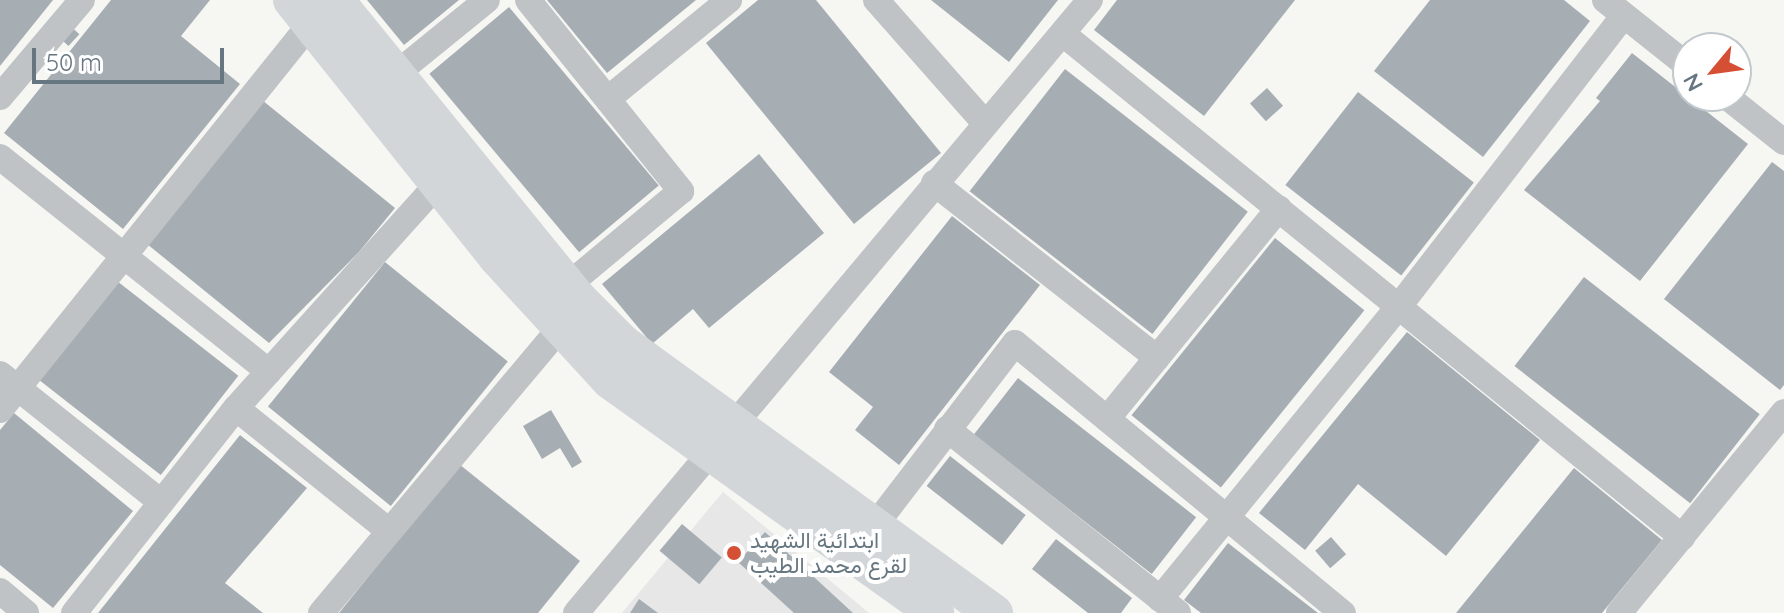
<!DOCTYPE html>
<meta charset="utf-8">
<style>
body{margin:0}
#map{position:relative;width:1784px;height:613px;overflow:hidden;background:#f6f6f3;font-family:Quicksand,Vazirmatn,sans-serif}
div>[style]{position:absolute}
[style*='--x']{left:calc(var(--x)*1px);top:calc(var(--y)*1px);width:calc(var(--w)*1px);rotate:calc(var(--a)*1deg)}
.built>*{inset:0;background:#e6e7e6}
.building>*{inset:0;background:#a7aeb3;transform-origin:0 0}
.minor>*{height:26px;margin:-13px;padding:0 13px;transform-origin:13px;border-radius:13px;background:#bfc3c6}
.secondary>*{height:38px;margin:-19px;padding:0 19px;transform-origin:19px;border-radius:19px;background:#d2d6d9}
.dots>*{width:22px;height:22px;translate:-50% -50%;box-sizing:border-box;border:4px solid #fff;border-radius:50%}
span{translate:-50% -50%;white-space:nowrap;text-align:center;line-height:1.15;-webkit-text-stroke:8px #fff;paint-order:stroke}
.poi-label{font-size:22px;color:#677781}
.left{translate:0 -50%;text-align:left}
.north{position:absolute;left:1672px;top:32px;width:80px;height:80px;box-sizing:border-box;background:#fff;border:2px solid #c2c9cd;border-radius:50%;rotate:241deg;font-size:22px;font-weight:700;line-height:32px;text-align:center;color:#677781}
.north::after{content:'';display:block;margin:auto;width:28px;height:36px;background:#d54f34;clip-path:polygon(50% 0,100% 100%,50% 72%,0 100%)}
.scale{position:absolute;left:32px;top:48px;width:192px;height:36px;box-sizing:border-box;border:4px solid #677781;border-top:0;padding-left:10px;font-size:24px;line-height:28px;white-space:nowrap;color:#677781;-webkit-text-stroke:6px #fff;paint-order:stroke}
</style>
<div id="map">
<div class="built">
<i style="clip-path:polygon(723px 492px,869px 613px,622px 613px)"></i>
</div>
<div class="building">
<i style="clip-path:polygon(0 0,53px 0,0 66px)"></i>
<i style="clip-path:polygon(111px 0,210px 0,181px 36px,240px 84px,123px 229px,4px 133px)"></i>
<i style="clip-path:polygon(367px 0,459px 0,404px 45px)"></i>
<i style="clip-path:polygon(547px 0,696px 0,607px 73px)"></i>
<i style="clip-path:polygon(758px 0,816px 0,941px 153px,854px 224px,706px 43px)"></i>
<i style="clip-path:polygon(931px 0,1058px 0,1009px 62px)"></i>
<i style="clip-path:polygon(1117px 0,1295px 0,1204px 116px,1094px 30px)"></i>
<i style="clip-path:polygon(1430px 0,1564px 0,1590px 21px,1483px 157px,1374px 71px)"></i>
<i style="left:509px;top:7px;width:233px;height:104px;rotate:50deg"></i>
<i style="left:64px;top:20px;width:21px;height:16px;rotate:43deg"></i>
<i style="clip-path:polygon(1632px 53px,1748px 144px,1640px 281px,1524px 190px,1600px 101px,1596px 98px)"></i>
<i style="left:1065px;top:69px;width:232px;height:155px;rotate:38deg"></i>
<i style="left:1267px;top:88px;width:24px;height:23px;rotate:48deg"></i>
<i style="left:1358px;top:92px;width:147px;height:118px;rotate:38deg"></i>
<i style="clip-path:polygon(262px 100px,395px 208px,359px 252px,269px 343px,147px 244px)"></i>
<i style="clip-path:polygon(759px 154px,824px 233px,709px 328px,693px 309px,652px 344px,602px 284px)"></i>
<i style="clip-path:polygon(1772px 162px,1784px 171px,1784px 385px,1780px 390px,1664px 299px)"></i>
<i style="clip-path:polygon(952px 216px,1040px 285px,899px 465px,855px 430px,873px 407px,829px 372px)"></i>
<i style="left:1275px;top:238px;width:115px;height:228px;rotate:39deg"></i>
<i style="left:385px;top:262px;width:158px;height:186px;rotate:39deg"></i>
<i style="left:1584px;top:277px;width:223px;height:113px;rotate:38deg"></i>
<i style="left:117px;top:281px;width:154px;height:126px;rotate:38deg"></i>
<i style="clip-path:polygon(1407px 332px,1540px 440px,1446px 556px,1358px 484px,1305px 550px,1259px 513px)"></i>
<i style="left:1018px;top:378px;width:226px;height:72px;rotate:38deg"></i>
<i style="clip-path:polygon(551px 410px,582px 462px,572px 468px,560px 448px,542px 459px,523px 426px)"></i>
<i style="clip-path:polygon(14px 413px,133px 511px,53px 608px,0 565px,0 430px)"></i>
<i style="clip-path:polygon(240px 435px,307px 488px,225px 583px,263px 613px,98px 613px)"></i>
<i style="left:950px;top:456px;width:96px;height:38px;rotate:38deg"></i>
<i style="clip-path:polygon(459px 464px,580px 561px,538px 613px,339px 613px)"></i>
<i style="clip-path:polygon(1574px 468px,1662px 540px,1615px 597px,1602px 613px,1456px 613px)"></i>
<i style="left:682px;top:524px;width:52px;height:35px;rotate:40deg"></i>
<i style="clip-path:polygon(765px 532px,853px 613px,794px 613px,738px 562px)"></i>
<i style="left:1331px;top:537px;width:23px;height:21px;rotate:49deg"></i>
<i style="clip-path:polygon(1056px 539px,1132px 598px,1121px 613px,1088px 613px,1032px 569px)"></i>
<i style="clip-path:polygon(1228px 543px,1283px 586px,1318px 613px,1201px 613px,1184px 600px)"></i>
<i style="clip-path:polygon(639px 599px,658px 613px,630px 613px)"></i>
</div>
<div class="minor">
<i style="--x:528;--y:0;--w:245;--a:51.3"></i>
<i style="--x:681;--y:191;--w:148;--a:140.2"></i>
<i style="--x:876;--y:0;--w:164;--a:48.5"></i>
<i style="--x:1605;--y:0;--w:106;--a:38.5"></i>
<i style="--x:1063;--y:34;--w:798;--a:39.1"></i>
<i style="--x:396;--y:74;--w:117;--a:-39.1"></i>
<i style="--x:1726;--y:96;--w:74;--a:38.4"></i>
<i style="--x:0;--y:97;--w:127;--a:-49.8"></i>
<i style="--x:609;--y:98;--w:155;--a:-39.2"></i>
<i style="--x:0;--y:157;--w:344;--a:38.6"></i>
<i style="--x:934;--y:183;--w:283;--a:38.1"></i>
<i style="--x:0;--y:374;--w:206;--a:38.5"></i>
<i style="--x:236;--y:408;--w:195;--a:38.8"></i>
<i style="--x:0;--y:410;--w:495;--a:-51.2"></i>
<i style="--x:1107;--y:419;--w:272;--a:-50.8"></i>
<i style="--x:947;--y:429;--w:295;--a:38.5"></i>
<i style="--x:876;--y:524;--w:228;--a:-52.5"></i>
<i style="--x:1015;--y:343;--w:425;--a:39.5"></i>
<i style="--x:0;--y:591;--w:34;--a:40"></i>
<i style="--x:1160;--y:599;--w:380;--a:-50.8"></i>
<i style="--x:1400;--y:305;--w:366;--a:-52.3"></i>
<i style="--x:74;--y:613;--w:261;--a:-51.7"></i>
<i style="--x:236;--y:408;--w:300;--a:-48"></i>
<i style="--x:321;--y:613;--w:371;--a:-50"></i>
<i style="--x:576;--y:613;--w:800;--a:-50.02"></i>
<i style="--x:1619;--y:613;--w:260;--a:-50.6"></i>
</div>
<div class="secondary">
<i style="--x:292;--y:0;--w:329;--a:51.4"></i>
<i style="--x:497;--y:257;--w:167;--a:47.4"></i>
<i style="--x:610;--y:380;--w:400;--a:35.6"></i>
<i style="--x:335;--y:0;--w:384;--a:50.9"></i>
<i style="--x:577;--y:298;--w:64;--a:45"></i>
<i style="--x:622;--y:343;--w:460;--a:36"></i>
</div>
<div class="dots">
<i style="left:734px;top:553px;background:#d54f34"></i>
</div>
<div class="poi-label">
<span class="left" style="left:750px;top:553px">ابتدائية الشهيد<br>لقرع محمد الطيب</span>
</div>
<div class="north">N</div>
<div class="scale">50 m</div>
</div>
